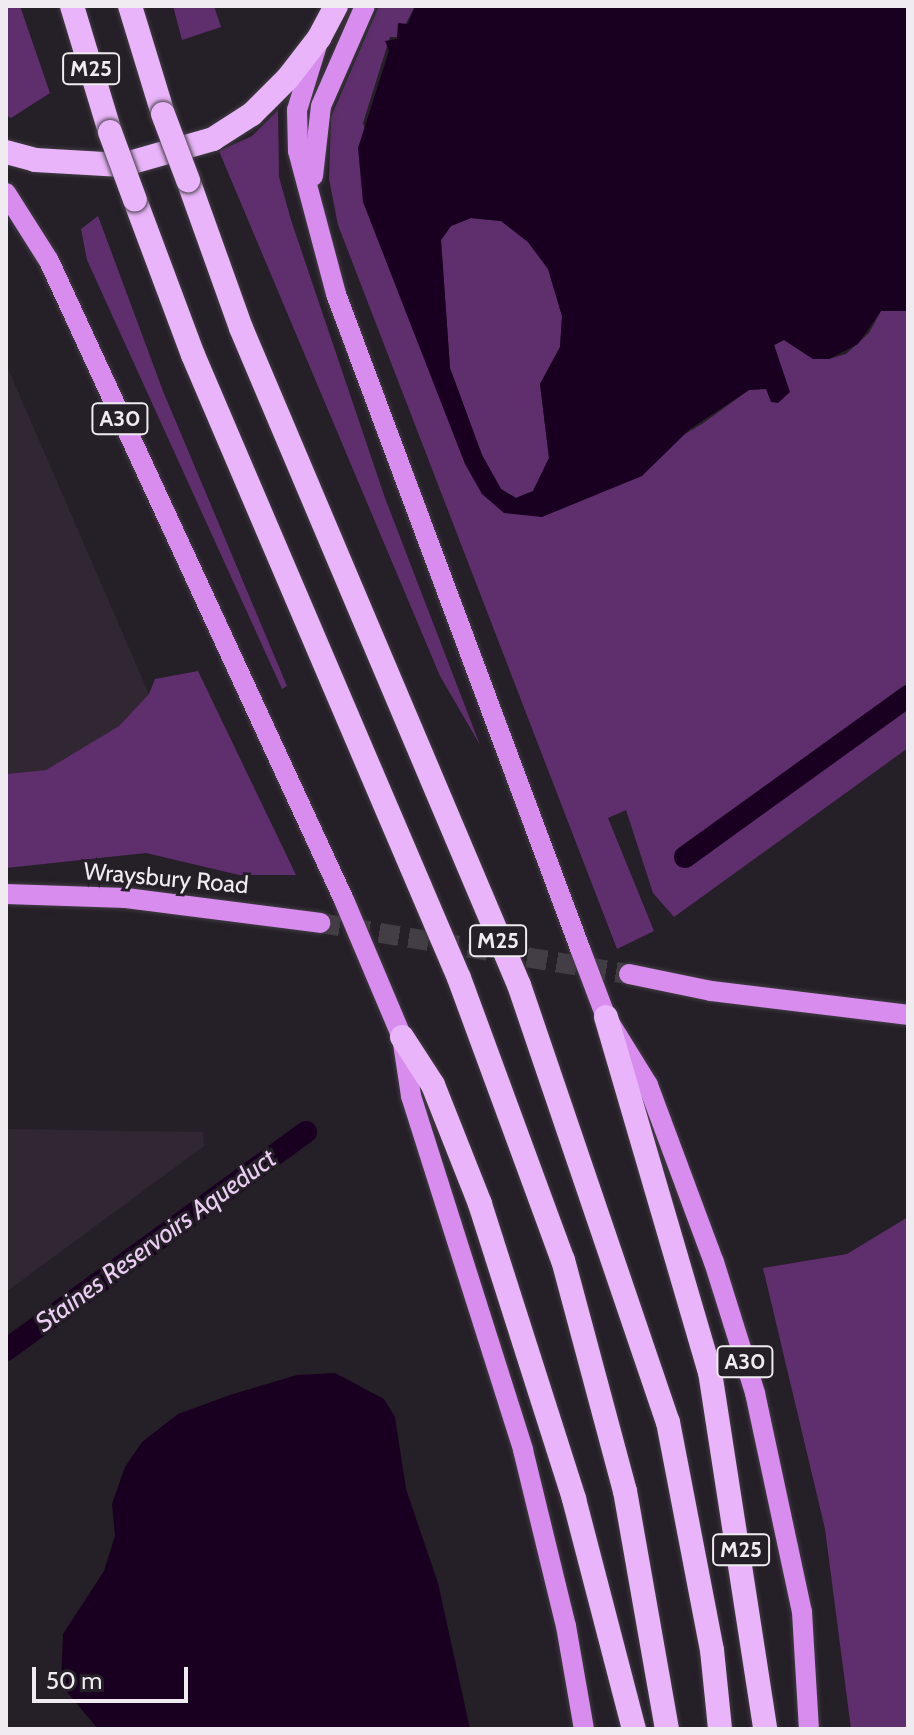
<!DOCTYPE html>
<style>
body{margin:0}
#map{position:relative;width:914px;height:1735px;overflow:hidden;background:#251f27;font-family:Cabin,sans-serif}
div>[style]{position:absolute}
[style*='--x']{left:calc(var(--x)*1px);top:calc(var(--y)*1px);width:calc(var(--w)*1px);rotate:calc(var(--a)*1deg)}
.built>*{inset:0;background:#312733}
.green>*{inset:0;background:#5f2e6d}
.water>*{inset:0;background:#190020}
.canal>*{height:22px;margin:-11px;padding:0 11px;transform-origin:11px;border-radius:11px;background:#190020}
.major-tunnel>*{height:20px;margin-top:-10px;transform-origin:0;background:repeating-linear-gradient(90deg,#433e45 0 20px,transparent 0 30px)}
.roads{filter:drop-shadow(0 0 2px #413c43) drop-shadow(0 0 2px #413c43)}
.major>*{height:20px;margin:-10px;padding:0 10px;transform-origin:10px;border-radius:10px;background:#d78cee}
.highway>*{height:24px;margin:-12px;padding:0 12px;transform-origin:12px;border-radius:12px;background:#e9b4f9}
.bridges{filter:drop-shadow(0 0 2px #413c43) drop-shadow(0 0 2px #413c43)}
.highway-bridge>*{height:24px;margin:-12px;padding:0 12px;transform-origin:12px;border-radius:12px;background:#e9b4f9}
span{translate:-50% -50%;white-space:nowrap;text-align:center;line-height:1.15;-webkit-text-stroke:6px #251f27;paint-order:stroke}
.shield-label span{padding:2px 6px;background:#251f27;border:2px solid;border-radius:6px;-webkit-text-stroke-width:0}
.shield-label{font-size:22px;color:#efebf0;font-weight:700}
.street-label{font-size:24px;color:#efebf0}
.water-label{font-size:26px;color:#eccef5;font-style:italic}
.frame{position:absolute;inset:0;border:8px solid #efebf0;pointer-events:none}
.scale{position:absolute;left:32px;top:1667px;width:156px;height:36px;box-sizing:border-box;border:4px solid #efebf0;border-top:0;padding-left:10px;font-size:24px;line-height:28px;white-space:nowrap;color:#efebf0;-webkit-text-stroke:6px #251f27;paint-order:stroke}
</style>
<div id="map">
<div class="built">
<i style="clip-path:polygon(6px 364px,149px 694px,119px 726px,46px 770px,6px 774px)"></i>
<i style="clip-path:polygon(6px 1129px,203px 1132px,204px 1146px,6px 1292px)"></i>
</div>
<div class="green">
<i style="clip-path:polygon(6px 6px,20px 6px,50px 93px,11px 118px,6px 115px)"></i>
<i style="clip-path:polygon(173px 6px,214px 6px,221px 27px,182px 40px)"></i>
<i style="clip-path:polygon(379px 6px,415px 6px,399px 37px,390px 37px,363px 123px,482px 494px,542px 517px,702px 424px,749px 390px,766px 389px,778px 403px,789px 392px,774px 345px,784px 340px,813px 359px,829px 359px,846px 354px,869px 333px,881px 311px,908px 311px,908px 748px,674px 917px,653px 893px,626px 810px,608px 818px,654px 931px,617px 949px,338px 225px,329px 179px,331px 117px)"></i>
<i style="clip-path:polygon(278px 110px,279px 177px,291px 220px,385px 498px,480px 745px,440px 676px,219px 151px,252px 136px)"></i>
<i style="clip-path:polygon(98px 216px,163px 391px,287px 686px,282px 689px,87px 260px,81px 229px)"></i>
<i style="clip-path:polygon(471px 218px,501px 221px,528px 242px,548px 269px,562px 316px,560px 347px,540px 384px,549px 458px,533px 491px,516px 498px,501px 489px,482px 455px,450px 368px,441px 240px,451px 226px)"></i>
<i style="clip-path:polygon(198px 671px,296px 875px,239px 875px,146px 853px,6px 868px,6px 774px,46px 770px,119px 726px,149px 694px,155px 679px)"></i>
<i style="clip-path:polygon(908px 1217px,908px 1729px,851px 1729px,825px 1529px,763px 1268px,847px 1254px)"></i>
</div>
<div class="water">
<i style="clip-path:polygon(evenodd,415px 6px,908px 6px,908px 311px,881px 311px,858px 344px,829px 359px,813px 359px,784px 340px,774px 345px,790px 392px,778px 403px,771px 402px,766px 389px,749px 390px,690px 429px,642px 476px,542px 517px,504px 513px,482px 494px,465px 464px,363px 202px,358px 148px,389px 51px,385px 41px,397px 39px,398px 23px,408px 24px,415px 6px,471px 218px,501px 221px,528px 242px,548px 269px,562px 316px,560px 347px,540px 384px,549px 458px,533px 491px,516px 498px,501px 489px,482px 455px,450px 368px,441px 240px,451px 226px,471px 218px)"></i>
<i style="clip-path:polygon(335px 1373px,384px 1399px,395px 1417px,406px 1489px,438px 1583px,470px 1729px,98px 1729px,61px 1685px,63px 1634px,104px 1571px,115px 1536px,112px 1504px,125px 1467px,142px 1442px,178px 1414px,230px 1395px,297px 1375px)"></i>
</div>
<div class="canal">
<i style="--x:685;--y:857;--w:275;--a:-35.8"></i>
<i style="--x:6;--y:1350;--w:371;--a:-36"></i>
</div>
<div class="major-tunnel">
<i style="--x:320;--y:923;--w:313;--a:9.4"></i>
</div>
<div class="roads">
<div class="major">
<i style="--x:317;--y:45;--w:68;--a:107.1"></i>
<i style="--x:297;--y:110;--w:41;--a:88.6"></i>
<i style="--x:298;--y:151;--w:148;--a:75.1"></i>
<i style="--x:336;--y:294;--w:701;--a:69.55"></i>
<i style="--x:581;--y:951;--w:71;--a:69.3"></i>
<i style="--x:606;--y:1017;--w:80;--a:58.3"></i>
<i style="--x:648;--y:1085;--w:189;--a:69.6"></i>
<i style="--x:714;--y:1262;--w:137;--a:72.6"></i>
<i style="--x:755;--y:1393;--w:224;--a:77.9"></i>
<i style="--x:802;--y:1612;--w:117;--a:86.6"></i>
<i style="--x:313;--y:176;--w:70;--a:-83.5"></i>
<i style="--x:321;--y:106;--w:109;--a:-66.3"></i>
<i style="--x:6;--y:193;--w:80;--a:57.7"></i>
<i style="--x:49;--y:261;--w:704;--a:65.22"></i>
<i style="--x:344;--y:900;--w:149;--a:67.1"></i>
<i style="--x:402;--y:1037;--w:60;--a:81.3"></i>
<i style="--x:411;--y:1096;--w:371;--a:72.4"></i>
<i style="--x:523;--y:1450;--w:181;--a:76.3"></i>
<i style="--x:566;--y:1626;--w:105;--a:80.1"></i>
<i style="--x:6;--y:894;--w:120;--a:1.9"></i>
<i style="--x:126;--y:898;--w:196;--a:7.3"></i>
<i style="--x:629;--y:974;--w:84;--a:11.7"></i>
<i style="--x:711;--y:991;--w:198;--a:6.9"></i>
</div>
<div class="highway">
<i style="--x:72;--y:6;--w:132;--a:73.2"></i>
<i style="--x:130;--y:6;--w:113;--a:73"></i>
<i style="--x:6;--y:152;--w:30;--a:15"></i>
<i style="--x:35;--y:160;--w:87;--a:3.3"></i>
<i style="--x:122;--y:165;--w:95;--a:-15.9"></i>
<i style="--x:213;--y:139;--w:46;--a:-32.7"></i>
<i style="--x:252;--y:114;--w:51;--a:-45"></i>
<i style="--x:288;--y:78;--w:51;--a:-52.2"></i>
<i style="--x:319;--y:38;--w:36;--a:-62"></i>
<i style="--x:188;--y:180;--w:157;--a:70.3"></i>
<i style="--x:241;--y:328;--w:713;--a:67.07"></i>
<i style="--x:519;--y:985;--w:462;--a:71.2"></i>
<i style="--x:668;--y:1422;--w:232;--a:79.1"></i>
<i style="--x:712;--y:1650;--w:79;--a:84.2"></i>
<i style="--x:135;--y:200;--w:165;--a:69.5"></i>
<i style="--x:193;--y:355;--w:677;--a:66.88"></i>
<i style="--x:459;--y:978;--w:301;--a:69.8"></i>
<i style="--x:563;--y:1260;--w:239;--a:75"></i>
<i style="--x:625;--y:1491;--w:242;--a:80"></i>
<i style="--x:606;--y:1017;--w:370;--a:73.7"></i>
<i style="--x:710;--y:1372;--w:361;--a:81.2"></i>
<i style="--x:402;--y:1037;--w:57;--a:57.1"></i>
<i style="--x:433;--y:1085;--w:128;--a:68.4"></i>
<i style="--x:480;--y:1204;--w:310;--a:72.3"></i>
<i style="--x:574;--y:1499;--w:238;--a:75.4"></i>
</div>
</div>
<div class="bridges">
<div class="highway-bridge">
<i style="--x:163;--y:114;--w:71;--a:69.3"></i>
<i style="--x:110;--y:132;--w:72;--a:69.8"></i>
</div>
</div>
<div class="shield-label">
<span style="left:91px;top:69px">M25</span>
<span style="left:120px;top:419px">A30</span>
<span style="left:498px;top:941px">M25</span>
<span style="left:745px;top:1362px">A30</span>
<span style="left:741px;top:1550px">M25</span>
</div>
<div class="street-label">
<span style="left:166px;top:878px;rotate:5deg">Wraysbury Road</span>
</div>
<div class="water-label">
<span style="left:156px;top:1241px;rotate:-36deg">Staines Reservoirs Aqueduct</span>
</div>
<div class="frame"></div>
<div class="scale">50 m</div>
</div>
